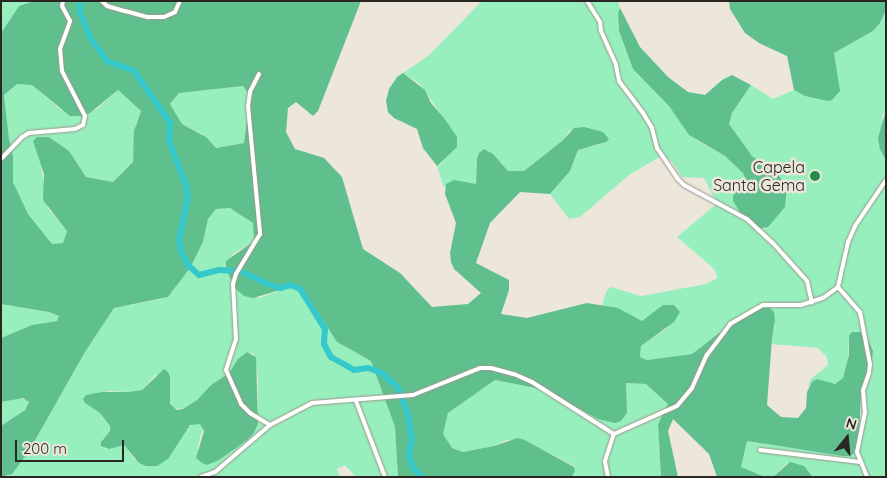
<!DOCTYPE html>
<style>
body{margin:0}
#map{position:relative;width:887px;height:478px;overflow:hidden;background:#ece6db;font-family:Quicksand,sans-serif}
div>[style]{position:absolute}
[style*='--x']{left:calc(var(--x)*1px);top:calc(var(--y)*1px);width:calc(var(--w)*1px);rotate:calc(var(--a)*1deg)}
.green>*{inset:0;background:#97efbe}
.forest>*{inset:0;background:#5fc08d}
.river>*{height:6px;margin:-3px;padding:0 3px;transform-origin:3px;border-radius:3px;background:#35c9cc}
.roads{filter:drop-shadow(0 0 1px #9e978e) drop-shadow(0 0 1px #9e978e)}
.minor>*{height:4px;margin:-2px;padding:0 2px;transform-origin:2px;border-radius:2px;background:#fff}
.dots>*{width:14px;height:14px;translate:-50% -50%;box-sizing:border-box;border:2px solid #ece6db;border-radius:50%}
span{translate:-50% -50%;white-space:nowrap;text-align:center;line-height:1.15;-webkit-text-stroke:5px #ece6db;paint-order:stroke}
.poi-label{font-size:16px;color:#2a2723}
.right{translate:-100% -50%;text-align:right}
.frame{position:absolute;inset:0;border:2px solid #2a2723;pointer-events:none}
.north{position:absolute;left:822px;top:413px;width:50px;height:50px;-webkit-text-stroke:4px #ece6db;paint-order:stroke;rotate:17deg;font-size:14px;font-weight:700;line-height:20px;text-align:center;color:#2a2723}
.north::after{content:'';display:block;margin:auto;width:18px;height:22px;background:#2a2723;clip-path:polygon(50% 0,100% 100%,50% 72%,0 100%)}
.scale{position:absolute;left:15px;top:440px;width:109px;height:22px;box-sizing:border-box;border:2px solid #2a2723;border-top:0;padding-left:6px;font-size:15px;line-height:18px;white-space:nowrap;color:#2a2723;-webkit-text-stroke:4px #ece6db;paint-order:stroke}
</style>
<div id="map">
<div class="green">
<i style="clip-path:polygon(1px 1px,34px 1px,19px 6px,1px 33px)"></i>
<i style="clip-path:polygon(482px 1px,618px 1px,620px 8px,618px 13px,619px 31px,633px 69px,669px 106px,696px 140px,725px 156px,743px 173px,745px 178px,737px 188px,763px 230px,785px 207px,787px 188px,747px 151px,729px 124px,732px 113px,751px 85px,773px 99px,794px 90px,805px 96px,827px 101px,838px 79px,836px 74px,834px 53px,873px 31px,880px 23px,886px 10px,886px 110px,882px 117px,886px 160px,886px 477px,813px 477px,808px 470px,787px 463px,773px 477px,765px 477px,741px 467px,747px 441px,849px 456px,859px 437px,863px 388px,860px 332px,852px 332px,849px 335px,848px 363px,843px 378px,839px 383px,809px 385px,807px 392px,809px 383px,811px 379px,828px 365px,827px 357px,818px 348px,771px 344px,775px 325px,721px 331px,692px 354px,647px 360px,640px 357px,641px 346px,669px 327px,642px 321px,623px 311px,602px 305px,607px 290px,611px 287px,641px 296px,706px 284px,717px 278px,716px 272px,712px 267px,677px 237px,714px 206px,715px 200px,704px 178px,682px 177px,672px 162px,663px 155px,629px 175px,580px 217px,569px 219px,550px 194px,570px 171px,578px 150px,601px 144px,603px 132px,579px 127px,569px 131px,562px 141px,524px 171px,508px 171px,493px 154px,477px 159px,476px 184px,451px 181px,444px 188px,437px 166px,442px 163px,449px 126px,420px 84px,403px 73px,428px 56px)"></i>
<i style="clip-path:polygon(17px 84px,32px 85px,61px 110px,81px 116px,97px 109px,118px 90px,141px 111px,136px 123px,133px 162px,113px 182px,86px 177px,69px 151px,49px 137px,41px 166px,48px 208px,67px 231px,63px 243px,52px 245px,28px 214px,13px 182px,13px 156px,9px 139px,4px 95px)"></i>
<i style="clip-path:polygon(243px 86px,250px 96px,244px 143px,216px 148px,202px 134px,182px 124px,170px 104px,179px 93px)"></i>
<i style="clip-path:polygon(evenodd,230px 208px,253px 223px,254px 241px,233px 254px,225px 265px,231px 278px,259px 298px,290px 287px,305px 293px,337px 342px,371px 361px,395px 427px,398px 477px,356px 477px,345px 465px,337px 469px,340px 477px,8px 477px,29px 451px,85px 352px,114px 308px,161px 299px,172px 292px,190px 268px,203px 242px,208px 219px,216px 209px,230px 208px,247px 352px,254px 354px,258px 378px,258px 424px,254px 433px,219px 460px,197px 449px,203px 428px,200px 424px,195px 423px,186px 429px,168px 459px,135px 460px,124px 445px,105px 449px,102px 440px,110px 431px,110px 426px,100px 413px,85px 403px,108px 391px,129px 392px,142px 390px,156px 374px,173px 408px,183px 409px,197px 400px,211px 385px,229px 373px,238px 359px,247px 352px)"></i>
<i style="clip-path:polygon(1px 304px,49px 312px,59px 316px,57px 321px,32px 325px,1px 338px)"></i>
<i style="clip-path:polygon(495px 380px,545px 390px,598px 419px,627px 408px,625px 383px,646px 384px,669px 404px,658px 424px,661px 477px,572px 477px,575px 470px,574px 466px,525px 440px,507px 440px,494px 446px,463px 452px,452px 448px,442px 434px,448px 413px)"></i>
<i style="clip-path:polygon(17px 398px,27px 400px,29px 405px,21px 413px,1px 426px,1px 402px)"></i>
</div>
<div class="forest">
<i style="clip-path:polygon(evenodd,34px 1px,361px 1px,318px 111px,313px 116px,296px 102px,288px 108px,286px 132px,295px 149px,324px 158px,342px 177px,363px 249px,400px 273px,432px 307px,468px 304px,481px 293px,454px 269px,451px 262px,450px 253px,456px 223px,445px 194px,446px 184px,454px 180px,476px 184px,477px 159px,479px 153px,484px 149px,493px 154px,508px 171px,524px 171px,562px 141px,574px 128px,584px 127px,603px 132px,609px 139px,606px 142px,578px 150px,570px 171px,550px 194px,520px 192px,490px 223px,476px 263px,509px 280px,509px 290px,501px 314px,527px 318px,587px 303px,618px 308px,642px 321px,663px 305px,674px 305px,680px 312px,674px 322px,641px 346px,640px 357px,647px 360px,692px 354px,728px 326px,760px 308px,770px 308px,774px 312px,775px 320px,772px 339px,767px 405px,781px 417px,798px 418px,806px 408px,807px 392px,812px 382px,817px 379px,835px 384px,843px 378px,849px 355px,849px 335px,852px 332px,860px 332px,866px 336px,873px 351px,871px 365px,861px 395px,859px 437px,855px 453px,849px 456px,843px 456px,747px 441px,741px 467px,765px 477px,717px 477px,709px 454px,673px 419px,668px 431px,678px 477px,661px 477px,658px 424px,668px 404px,646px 384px,626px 383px,627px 413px,621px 421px,615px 423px,598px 419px,545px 390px,495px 380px,448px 413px,443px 434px,452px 448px,463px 452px,494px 446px,517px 438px,525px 440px,574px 467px,575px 470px,572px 477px,398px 477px,395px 427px,371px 361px,337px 342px,305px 293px,290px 287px,253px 298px,244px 296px,235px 288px,226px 269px,226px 261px,254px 241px,253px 223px,230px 208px,216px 209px,208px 219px,203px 242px,190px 268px,168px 297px,114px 308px,85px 352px,29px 451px,12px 474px,1px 477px,1px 426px,25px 410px,29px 402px,23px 398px,1px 402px,1px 338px,32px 325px,57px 321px,59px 316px,49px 312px,1px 304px,1px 33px,19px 6px,34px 1px,17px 84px,32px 85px,70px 116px,81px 116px,90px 113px,118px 90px,141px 111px,134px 131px,133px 162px,113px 182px,86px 177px,69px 151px,49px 137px,37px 137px,33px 141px,44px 174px,43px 200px,67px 231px,63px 243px,52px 244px,28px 214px,13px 182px,13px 156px,9px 139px,4px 95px,17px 84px,34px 1px,243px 86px,250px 96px,244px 143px,216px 148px,206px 137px,182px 124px,170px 104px,179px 93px,243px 86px)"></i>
<i style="clip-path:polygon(729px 1px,886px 1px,886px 10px,880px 23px,873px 31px,834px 53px,840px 91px,832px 100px,827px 101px,805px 96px,794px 90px,787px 56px,759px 43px,745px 33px,730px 9px)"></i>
<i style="clip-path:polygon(620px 8px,640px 47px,668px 77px,688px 92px,705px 95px,722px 80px,732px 75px,751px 85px,732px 113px,729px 124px,752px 156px,778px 174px,787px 188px,785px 207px,768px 227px,759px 229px,741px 214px,733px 201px,733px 196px,745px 178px,743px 173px,725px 156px,689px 135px,669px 106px,633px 69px,619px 31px,618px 13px)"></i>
<i style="clip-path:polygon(403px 73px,425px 90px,431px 103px,444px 118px,457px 137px,457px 147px,437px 166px,423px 148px,417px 129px,394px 118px,388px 112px,386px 101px,389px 89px,397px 77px)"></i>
<i style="clip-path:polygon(886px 110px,886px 160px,880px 149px,878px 138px)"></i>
<i style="clip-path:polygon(247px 352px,256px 357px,258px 424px,254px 433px,247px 440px,219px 460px,207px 465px,202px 463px,196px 458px,204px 431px,200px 424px,190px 425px,168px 459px,157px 466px,146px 466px,139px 463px,124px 445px,109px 449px,101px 446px,101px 442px,110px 431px,110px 426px,100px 413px,85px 403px,83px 399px,86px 395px,102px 392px,129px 392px,142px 390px,164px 369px,168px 372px,170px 377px,170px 404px,177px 410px,183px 409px,197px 400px,211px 385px,229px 373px,238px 359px)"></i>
<i style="clip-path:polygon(790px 462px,804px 466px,813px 477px,773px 477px)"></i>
</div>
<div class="river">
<i style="--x:80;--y:1;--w:11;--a:90"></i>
<i style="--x:80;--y:12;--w:29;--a:68"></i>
<i style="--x:91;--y:39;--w:27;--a:54"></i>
<i style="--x:107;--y:61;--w:29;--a:20"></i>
<i style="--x:134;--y:71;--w:63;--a:55.3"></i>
<i style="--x:170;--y:123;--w:18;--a:93"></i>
<i style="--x:169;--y:141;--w:47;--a:68.9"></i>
<i style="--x:186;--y:185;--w:13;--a:81"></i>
<i style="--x:188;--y:198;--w:43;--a:102.1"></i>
<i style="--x:179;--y:240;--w:14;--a:78"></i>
<i style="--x:182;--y:254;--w:14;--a:60"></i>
<i style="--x:189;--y:266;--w:13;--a:42"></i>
<i style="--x:199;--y:275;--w:21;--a:-14"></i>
<i style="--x:219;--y:270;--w:21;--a:3"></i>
<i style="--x:240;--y:271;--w:31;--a:25"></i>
<i style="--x:268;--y:284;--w:13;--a:18"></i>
<i style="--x:280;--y:288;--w:11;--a:-15"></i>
<i style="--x:291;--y:285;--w:10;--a:24"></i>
<i style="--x:300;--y:289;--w:47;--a:58"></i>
<i style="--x:325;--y:329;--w:15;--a:94"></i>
<i style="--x:324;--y:344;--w:15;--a:62"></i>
<i style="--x:331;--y:357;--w:26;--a:29"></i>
<i style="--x:354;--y:370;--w:14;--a:-8"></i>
<i style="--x:368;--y:368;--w:15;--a:20"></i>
<i style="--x:382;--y:373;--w:22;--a:43"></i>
<i style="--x:398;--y:388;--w:25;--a:69"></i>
<i style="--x:407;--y:411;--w:28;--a:80"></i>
<i style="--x:412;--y:439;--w:15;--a:101"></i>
<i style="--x:409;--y:454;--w:15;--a:74"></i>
<i style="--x:413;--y:468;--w:13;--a:45"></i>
</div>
<div class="roads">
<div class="minor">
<i style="--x:102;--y:1;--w:7;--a:45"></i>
<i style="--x:107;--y:6;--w:19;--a:16"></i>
<i style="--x:125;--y:11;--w:24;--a:15"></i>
<i style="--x:148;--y:17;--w:16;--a:0"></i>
<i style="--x:164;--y:17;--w:12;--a:-24"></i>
<i style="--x:175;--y:12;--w:12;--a:-66"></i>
<i style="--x:587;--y:1;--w:25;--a:58"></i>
<i style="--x:600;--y:22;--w:9;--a:84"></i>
<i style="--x:601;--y:31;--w:37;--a:66"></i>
<i style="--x:616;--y:65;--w:16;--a:79"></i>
<i style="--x:619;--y:81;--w:40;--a:53"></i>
<i style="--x:643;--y:113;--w:17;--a:59"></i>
<i style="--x:652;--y:128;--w:21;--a:76"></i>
<i style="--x:657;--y:148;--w:36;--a:56"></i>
<i style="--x:677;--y:178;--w:10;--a:45"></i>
<i style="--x:684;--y:185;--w:72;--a:28.4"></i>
<i style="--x:747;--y:219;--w:34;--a:43"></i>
<i style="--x:772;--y:242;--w:52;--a:48.1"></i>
<i style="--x:807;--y:281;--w:22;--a:77"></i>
<i style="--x:259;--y:74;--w:20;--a:117"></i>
<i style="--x:250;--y:92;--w:14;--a:98"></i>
<i style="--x:248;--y:106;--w:129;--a:84.6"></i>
<i style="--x:260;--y:234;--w:47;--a:121"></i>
<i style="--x:236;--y:274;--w:10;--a:107"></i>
<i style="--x:233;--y:284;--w:55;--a:86.9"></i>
<i style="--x:236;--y:339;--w:33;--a:108"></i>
<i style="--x:226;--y:370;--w:37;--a:66"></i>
<i style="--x:241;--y:404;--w:13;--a:45"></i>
<i style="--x:250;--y:413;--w:23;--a:31"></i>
<i style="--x:1;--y:159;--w:30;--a:-46"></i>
<i style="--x:22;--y:137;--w:8;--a:-30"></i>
<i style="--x:29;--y:133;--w:46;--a:-5"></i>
<i style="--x:75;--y:129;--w:9;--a:-27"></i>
<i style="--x:83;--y:125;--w:9;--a:-77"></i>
<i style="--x:85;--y:116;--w:51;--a:-117.1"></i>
<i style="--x:62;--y:71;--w:22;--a:-95"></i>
<i style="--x:60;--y:49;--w:30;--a:-70"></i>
<i style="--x:70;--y:21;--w:17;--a:-118"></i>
<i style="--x:62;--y:6;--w:5;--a:-79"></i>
<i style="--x:838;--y:287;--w:33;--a:49"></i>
<i style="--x:860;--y:312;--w:53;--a:79.1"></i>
<i style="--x:870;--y:364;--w:9;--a:96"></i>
<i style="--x:869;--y:373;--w:18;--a:109"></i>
<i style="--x:863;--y:390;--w:22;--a:85"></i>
<i style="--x:865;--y:412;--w:41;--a:101.3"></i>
<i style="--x:857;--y:452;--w:27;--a:68"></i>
<i style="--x:356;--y:401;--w:81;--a:69.1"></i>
<i style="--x:760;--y:450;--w:101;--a:6.8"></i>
<i style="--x:201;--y:477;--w:15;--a:-20"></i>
<i style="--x:215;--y:472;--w:72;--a:-40.5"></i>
<i style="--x:270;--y:425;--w:47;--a:-27.6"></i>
<i style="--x:312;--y:403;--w:101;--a:-4.5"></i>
<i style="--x:413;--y:395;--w:72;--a:-21.9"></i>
<i style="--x:480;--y:368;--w:11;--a:0"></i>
<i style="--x:491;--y:368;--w:24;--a:15"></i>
<i style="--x:514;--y:374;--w:20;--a:24"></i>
<i style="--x:532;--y:382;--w:97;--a:32.4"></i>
<i style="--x:608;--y:477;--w:16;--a:-101"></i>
<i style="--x:605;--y:461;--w:28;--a:-72"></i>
<i style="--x:614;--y:434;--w:69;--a:-24"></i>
<i style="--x:677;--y:406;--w:23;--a:-50"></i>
<i style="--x:692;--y:388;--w:36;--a:-66"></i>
<i style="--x:707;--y:355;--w:39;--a:-53"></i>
<i style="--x:730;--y:324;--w:38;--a:-30"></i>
<i style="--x:763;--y:305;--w:38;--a:0"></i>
<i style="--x:801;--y:305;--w:23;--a:-18"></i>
<i style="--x:823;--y:298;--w:19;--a:-36"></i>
<i style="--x:838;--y:287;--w:46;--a:-77.5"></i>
<i style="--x:848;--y:242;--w:17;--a:-66"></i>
<i style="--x:855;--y:226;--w:55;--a:-56"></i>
</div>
</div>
<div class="dots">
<i style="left:815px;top:176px;background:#238d45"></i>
</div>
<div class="poi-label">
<span class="right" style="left:805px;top:176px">Capela<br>Santa Gema</span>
</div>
<div class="frame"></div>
<div class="north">N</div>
<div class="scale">200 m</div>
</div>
